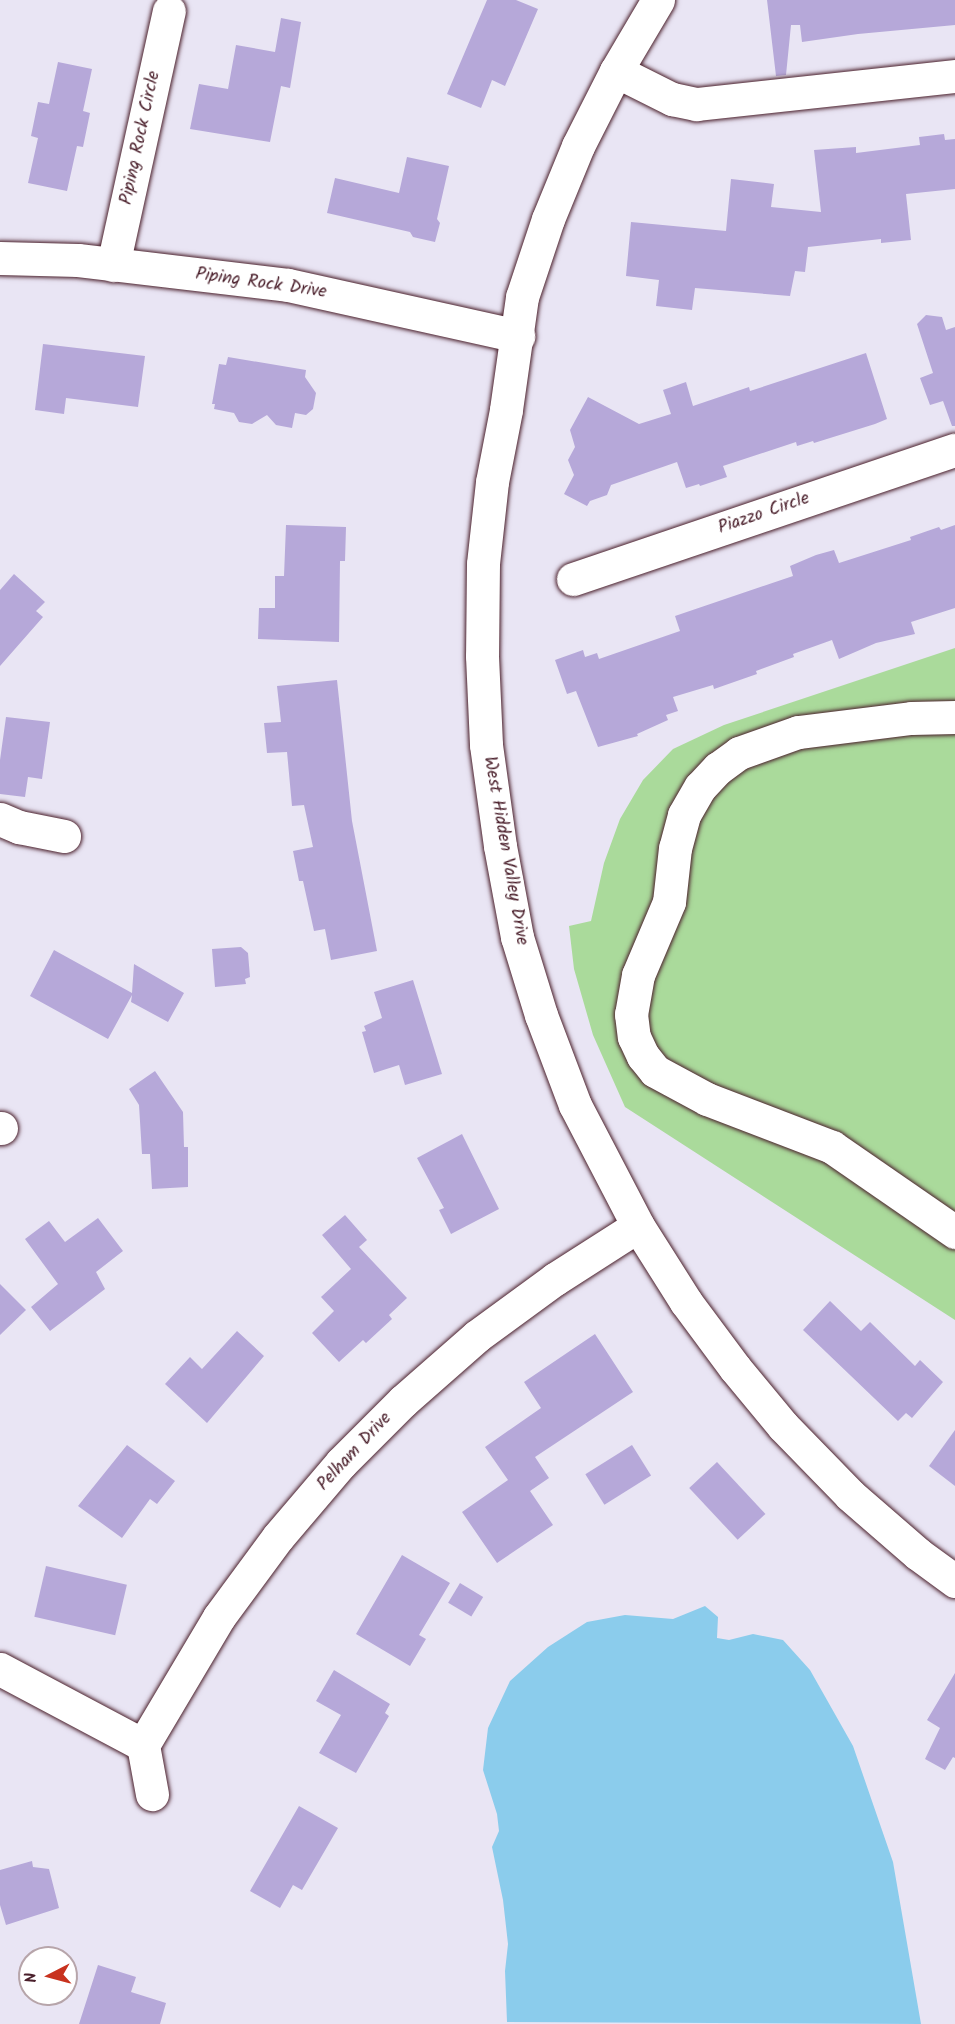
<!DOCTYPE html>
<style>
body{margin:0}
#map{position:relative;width:955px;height:2024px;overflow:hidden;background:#e9e5f4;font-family:Kalam,sans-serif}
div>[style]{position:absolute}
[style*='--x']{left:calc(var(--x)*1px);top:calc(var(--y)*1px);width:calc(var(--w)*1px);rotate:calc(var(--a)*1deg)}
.green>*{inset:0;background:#aada9b}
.water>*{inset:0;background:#8bccec}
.building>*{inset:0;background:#b6a8d9;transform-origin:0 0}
.roads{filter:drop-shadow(0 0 2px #4a1f2b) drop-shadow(0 0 2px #4a1f2b)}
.minor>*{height:33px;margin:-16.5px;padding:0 16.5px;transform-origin:16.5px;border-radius:16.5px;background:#fff}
span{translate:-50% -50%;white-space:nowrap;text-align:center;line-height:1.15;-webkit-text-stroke:5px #fff;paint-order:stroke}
.street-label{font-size:18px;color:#4a1f2b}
.north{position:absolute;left:18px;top:1946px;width:60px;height:60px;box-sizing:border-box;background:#fff;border:2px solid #b7a5aa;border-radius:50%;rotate:264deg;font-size:16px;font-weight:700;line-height:24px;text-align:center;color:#4a1f2b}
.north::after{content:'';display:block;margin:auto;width:21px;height:27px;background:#c8321e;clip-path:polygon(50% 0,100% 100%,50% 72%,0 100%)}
</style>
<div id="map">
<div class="green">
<i style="clip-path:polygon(955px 648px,955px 1320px,625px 1107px,593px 1035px,574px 969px,569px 926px,591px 921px,604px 863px,620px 819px,643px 780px,673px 749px,724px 725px)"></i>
</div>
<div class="water">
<i style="clip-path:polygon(705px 1606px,718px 1617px,717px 1638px,729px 1640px,753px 1634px,783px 1640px,810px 1670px,853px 1746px,893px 1862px,921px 2024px,507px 2022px,505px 1971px,508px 1944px,503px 1900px,492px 1847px,499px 1831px,497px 1814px,483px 1770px,488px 1728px,510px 1681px,548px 1647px,587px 1622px,625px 1615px,673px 1619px)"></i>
</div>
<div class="building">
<i style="clip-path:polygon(487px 0,516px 0,538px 9px,505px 86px,492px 80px,481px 108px,447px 94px)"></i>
<i style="clip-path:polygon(767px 0,955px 0,955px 25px,858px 34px,802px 42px,800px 25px,791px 25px,786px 75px,776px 76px)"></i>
<i style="clip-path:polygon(281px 18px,301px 22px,290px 88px,281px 86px,270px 142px,190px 129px,199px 84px,228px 89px,236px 45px,275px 52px)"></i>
<i style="clip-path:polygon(58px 62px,92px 69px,83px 111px,90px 113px,83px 147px,77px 146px,67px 191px,28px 183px,38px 138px,31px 136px,38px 102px,49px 104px)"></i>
<i style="clip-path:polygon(944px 134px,945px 140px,955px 139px,955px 189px,906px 194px,911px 240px,881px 243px,881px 239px,808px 247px,805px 272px,795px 271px,790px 296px,695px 288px,692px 310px,656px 306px,659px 280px,626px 276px,631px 222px,726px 231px,731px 179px,774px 184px,771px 207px,821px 212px,814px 150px,856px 147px,856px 153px,920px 145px,919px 137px)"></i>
<i style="clip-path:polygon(407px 157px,449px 166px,437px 219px,440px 223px,435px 242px,413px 237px,410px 232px,327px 213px,335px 178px,399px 193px)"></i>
<i style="clip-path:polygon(926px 315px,942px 317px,946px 330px,955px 327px,955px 426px,952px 426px,943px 401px,930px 405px,920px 378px,933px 373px,917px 324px)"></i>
<i style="clip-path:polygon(43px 344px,145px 356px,138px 407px,66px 398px,64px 414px,35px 410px)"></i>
<i style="clip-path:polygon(866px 353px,887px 419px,875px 424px,814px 443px,813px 441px,797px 446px,796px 442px,723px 466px,727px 477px,700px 486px,699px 484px,686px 488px,677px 462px,611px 485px,607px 495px,590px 501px,587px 506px,564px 494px,574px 475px,568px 460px,575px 447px,570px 430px,588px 397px,639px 424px,671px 414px,663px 390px,686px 382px,693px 406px,749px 387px,750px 391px)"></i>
<i style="clip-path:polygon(228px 357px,306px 370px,305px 377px,316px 393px,313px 409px,306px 415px,295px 413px,292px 428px,276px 425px,267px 415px,252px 424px,239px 422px,234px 413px,214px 409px,215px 404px,212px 404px,219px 364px,226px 365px)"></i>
<i style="clip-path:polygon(286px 525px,346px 527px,345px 561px,340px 561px,339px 642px,258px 639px,259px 608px,275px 608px,275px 576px,284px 576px)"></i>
<i style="clip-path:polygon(955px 525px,955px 608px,911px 622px,915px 634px,876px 643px,839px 659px,832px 640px,793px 654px,794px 657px,756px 671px,757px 674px,714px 689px,713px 685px,673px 697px,678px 711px,666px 715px,668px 720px,637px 734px,638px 736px,598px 747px,576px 691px,567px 694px,555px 660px,583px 650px,585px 657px,597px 653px,599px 659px,680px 631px,675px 616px,793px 576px,790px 566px,816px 555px,834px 550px,839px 563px,911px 540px,910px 537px,939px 527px,941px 530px)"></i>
<i style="clip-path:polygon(14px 574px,45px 602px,36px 611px,43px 617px,0 666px,0 590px)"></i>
<i style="clip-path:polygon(337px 680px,352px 821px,377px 951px,331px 960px,325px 929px,314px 931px,303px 881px,299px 881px,293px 851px,313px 847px,304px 805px,292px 806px,287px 752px,267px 753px,264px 723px,281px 722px,277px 686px)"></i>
<i style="clip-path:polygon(6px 717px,50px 722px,42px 779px,28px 777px,25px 797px,0 794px,0 760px)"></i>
<i style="clip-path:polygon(241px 947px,248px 953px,250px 977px,245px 979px,246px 984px,215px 987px,212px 949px)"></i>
<i style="clip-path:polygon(54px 950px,132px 993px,134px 964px,184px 993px,168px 1022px,131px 1002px,132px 995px,108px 1039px,30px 996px)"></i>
<i style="clip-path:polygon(413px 980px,442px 1074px,405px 1085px,399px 1065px,374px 1073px,362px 1032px,366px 1031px,364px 1026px,382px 1018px,374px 992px)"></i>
<i style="clip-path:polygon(155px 1071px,183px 1112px,184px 1147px,188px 1147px,188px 1187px,152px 1189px,150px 1154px,142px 1154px,139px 1105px,129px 1089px)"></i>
<i style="clip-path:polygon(462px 1134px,499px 1209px,451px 1234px,439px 1210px,444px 1208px,417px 1158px)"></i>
<i style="clip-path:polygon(345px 1215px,367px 1240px,359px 1247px,407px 1298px,389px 1315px,392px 1319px,366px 1343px,363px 1340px,339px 1362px,312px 1333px,334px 1311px,321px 1297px,351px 1269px,322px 1235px)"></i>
<i style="clip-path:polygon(98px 1218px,123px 1251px,96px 1272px,105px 1289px,50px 1331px,31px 1307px,58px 1284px,25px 1239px,49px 1221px,65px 1242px)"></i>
<i style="clip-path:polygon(0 1284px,26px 1310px,0 1335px)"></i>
<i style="clip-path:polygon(830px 1301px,861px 1331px,870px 1322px,915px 1366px,920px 1360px,943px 1382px,912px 1418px,906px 1413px,898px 1421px,803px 1330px)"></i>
<i style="clip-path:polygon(237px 1331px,264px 1356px,207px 1423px,165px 1384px,190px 1357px,202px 1369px)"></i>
<i style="clip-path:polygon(595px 1334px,633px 1392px,535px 1457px,549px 1478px,530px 1491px,553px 1525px,497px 1563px,462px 1512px,508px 1480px,485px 1447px,541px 1408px,524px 1382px)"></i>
<i style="clip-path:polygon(955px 1430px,955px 1486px,929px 1466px)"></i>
<i style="clip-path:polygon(127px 1445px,175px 1481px,157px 1504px,150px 1499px,122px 1538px,78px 1506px)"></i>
<i style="left:632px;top:1445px;width:36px;height:55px;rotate:58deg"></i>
<i style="left:717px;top:1462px;width:71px;height:38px;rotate:47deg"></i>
<i style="clip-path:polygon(402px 1555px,450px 1583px,419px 1635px,426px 1639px,410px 1666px,356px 1634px)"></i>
<i style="left:46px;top:1566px;width:83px;height:52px;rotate:13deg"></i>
<i style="left:460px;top:1583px;width:27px;height:23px;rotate:31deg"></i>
<i style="clip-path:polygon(334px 1670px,390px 1704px,385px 1713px,389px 1716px,356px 1773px,319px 1753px,341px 1715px,316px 1701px)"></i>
<i style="clip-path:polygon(955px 1673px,955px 1758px,953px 1757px,945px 1770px,925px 1759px,940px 1728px,927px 1720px)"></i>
<i style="clip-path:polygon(299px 1806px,338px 1828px,302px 1890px,293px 1885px,280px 1908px,250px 1891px)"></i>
<i style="clip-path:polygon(32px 1861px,33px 1867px,49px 1869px,59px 1908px,6px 1925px,0 1905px,0 1870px)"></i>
<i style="clip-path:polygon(98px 1965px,136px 1977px,131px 1992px,166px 2003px,160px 2024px,79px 2024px)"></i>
</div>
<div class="roads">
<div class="minor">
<i style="--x:658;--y:0;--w:82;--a:120.6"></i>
<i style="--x:616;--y:71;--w:84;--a:116.9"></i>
<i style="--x:578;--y:146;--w:79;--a:112.3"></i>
<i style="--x:548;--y:219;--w:82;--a:108.4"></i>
<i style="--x:522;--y:297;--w:114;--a:98.1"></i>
<i style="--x:506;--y:410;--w:73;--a:101"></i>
<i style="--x:492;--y:482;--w:82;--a:96.3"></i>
<i style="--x:483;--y:564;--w:92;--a:90.6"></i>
<i style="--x:482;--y:656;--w:89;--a:87.4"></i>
<i style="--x:486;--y:745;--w:102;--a:82.1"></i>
<i style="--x:500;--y:846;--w:93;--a:79.4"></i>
<i style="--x:517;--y:937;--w:82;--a:72.9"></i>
<i style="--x:541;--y:1015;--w:96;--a:69.3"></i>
<i style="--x:575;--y:1105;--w:136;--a:62.5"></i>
<i style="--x:638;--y:1226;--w:90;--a:57.7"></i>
<i style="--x:686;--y:1302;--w:82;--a:53.4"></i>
<i style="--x:735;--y:1368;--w:75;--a:50.4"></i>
<i style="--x:783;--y:1426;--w:96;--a:45.8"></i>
<i style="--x:850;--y:1495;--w:90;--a:40.9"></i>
<i style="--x:918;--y:1554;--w:46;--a:36.1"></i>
<i style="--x:616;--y:71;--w:63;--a:26.6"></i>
<i style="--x:672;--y:99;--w:25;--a:12"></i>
<i style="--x:696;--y:104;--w:261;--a:-6.2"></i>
<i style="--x:0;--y:258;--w:78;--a:1.5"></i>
<i style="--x:78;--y:260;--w:211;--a:6.8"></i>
<i style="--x:288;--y:285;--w:236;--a:12.5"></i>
<i style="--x:113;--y:265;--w:260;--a:-77.6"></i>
<i style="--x:573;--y:579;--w:403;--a:-18.7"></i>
<i style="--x:955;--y:717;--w:44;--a:178.7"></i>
<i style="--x:911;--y:718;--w:114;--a:172.9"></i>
<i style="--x:798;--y:732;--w:63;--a:160.4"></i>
<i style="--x:739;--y:753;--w:26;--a:144"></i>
<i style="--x:718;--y:768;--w:26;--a:133"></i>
<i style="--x:700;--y:787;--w:32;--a:120"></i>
<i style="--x:684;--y:815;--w:34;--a:105"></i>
<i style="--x:675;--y:848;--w:54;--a:96.3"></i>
<i style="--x:669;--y:902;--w:79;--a:113"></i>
<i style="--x:638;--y:975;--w:40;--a:100"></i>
<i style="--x:631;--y:1014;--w:23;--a:83"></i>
<i style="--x:634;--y:1037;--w:21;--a:65"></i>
<i style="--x:643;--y:1056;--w:19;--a:51"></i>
<i style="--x:655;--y:1071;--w:59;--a:28.3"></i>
<i style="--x:707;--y:1099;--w:134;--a:21"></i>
<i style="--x:832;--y:1147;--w:150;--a:34.6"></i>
<i style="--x:0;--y:819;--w:21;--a:23"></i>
<i style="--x:19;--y:827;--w:46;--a:11.3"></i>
<i style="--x:0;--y:1128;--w:1;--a:0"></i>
<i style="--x:0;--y:1669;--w:162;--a:28"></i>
<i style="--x:143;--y:1745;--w:149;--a:-59.3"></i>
<i style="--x:219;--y:1617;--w:99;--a:-53.6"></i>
<i style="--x:278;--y:1537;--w:97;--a:-49.6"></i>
<i style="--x:341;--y:1463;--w:88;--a:-45"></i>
<i style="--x:403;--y:1401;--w:98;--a:-41.3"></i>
<i style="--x:477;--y:1336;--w:97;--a:-36.2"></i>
<i style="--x:555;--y:1279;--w:98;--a:-32.6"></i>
<i style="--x:143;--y:1745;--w:50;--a:79.6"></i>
</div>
</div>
<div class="street-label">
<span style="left:141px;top:138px;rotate:-78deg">Piping Rock Circle</span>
<span style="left:261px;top:284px;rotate:8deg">Piping Rock Drive</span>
<span style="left:764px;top:514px;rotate:-19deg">Piazzo Circle</span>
<span style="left:505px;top:851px;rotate:80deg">West Hidden Valley Drive</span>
<span style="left:355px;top:1452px;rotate:-47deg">Pelham Drive</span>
</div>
<div class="north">N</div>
</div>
